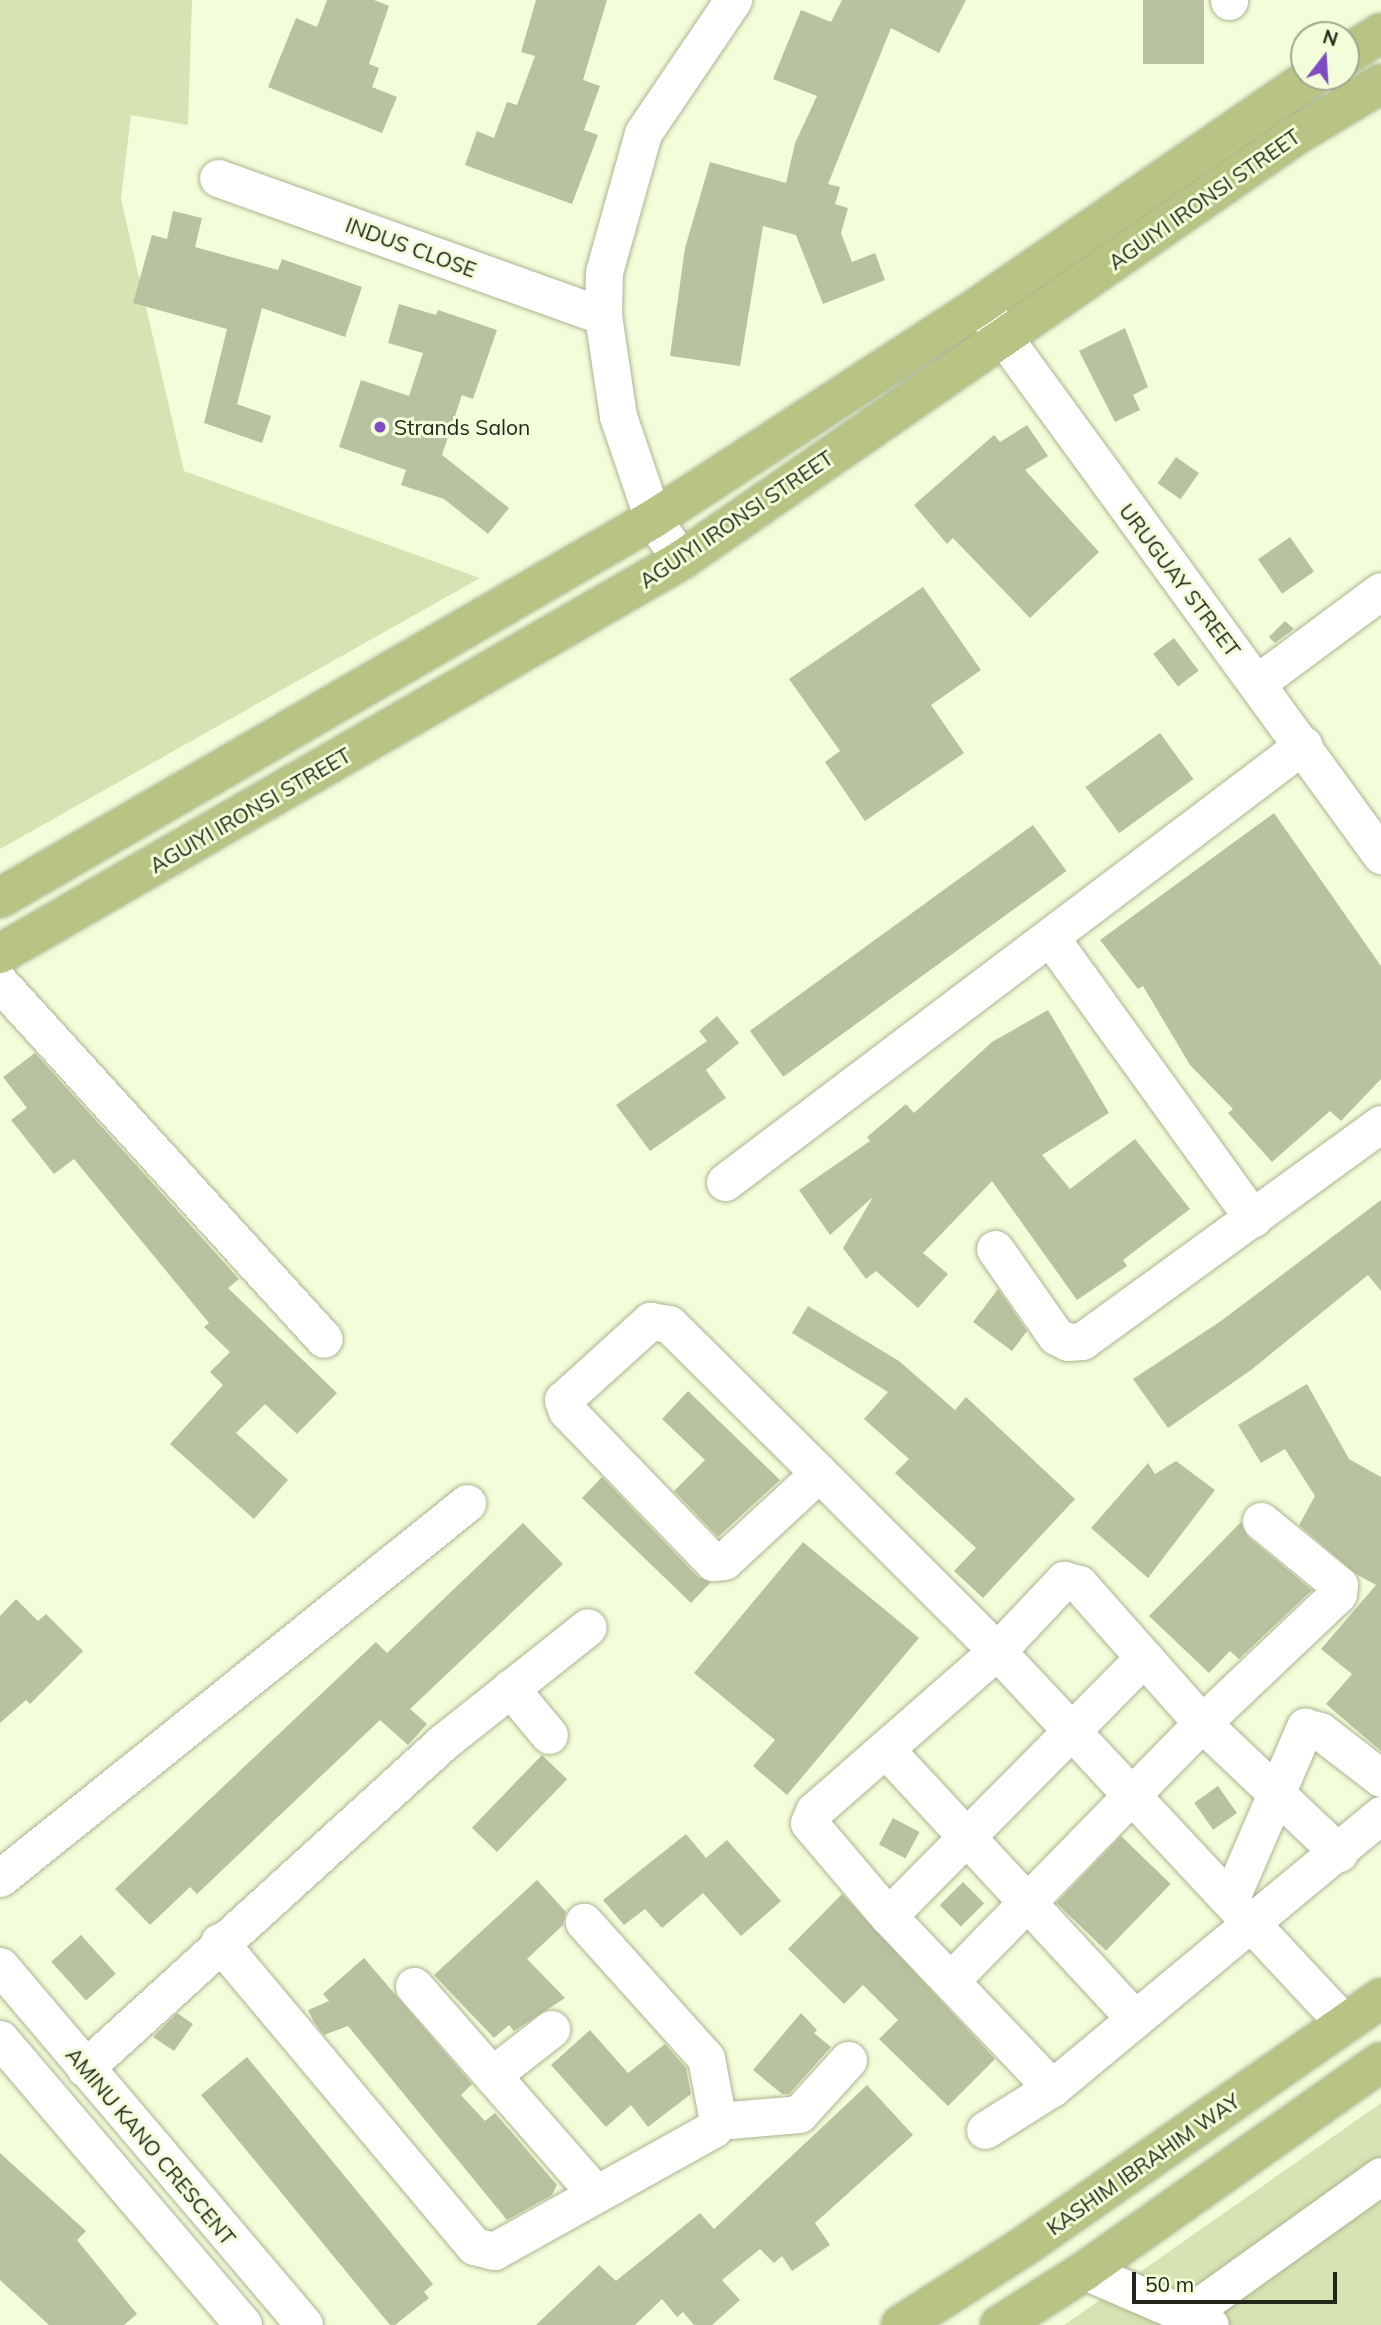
<!DOCTYPE html>
<style>
body{margin:0}
#map{position:relative;width:1381px;height:2325px;overflow:hidden;background:#f3fdd9;font-family:Mulish,sans-serif}
div>[style]{position:absolute}
[style*='--x']{left:calc(var(--x)*1px);top:calc(var(--y)*1px);width:calc(var(--w)*1px);rotate:calc(var(--a)*1deg)}
.green>*{inset:0;background:#d6e3b2}
.building>*{inset:0;background:#b9c2a0;transform-origin:0 0}
.roads{filter:drop-shadow(0 0 2px #abb492) drop-shadow(0 0 2px #abb492)}
.minor>*{height:37px;margin:-18.5px;padding:0 18.5px;transform-origin:18.5px;border-radius:18.5px;background:#fff}
.major>*{height:38px;margin:-19px;padding:0 19px;transform-origin:19px;border-radius:19px;background:#b8c484}
.dots>*{width:19px;height:19px;translate:-50% -50%;box-sizing:border-box;border:4px solid #f3fdd9;border-radius:50%}
span{translate:-50% -50%;white-space:nowrap;text-align:center;line-height:1.15;-webkit-text-stroke:6px #f3fdd9;paint-order:stroke}
.street-label{font-size:21px;color:#232719}
.poi-label{font-size:21px;color:#232719}
.left{translate:0 -50%;text-align:left}
.north{position:absolute;left:1290px;top:21px;width:70px;height:70px;box-sizing:border-box;background:#f3fdd9;border:2px solid #a0a78c;border-radius:50%;rotate:17deg;font-size:19px;font-weight:700;line-height:28px;text-align:center;color:#232719}
.north::after{content:'';display:block;margin:auto;width:24px;height:32px;background:#7f4cc3;clip-path:polygon(50% 0,100% 100%,50% 72%,0 100%)}
.scale{position:absolute;left:1132px;top:2272px;width:205px;height:32px;box-sizing:border-box;border:4px solid #232719;border-top:0;padding-left:9px;font-size:21px;line-height:24px;white-space:nowrap;color:#232719;-webkit-text-stroke:5px #f3fdd9;paint-order:stroke}
</style>
<div id="map">
<div class="green">
<i style="clip-path:polygon(0 0,192px 0,188px 125px,131px 115px,121px 199px,184px 471px,480px 578px,0 849px)"></i>
<i style="clip-path:polygon(1381px 2103px,1381px 2325px,1064px 2325px,1120px 2286px)"></i>
</div>
<div class="building">
<i style="clip-path:polygon(327px 0,374px 0,389px 6px,369px 64px,379px 68px,372px 87px,397px 97px,382px 133px,268px 87px,296px 18px,317px 27px)"></i>
<i style="clip-path:polygon(536px 0,607px 0,583px 80px,600px 86px,584px 130px,598px 135px,572px 204px,465px 165px,477px 131px,494px 138px,507px 102px,517px 105px,535px 56px,521px 52px)"></i>
<i style="clip-path:polygon(842px 0,966px 0,939px 53px,891px 28px,828px 184px,840px 187px,835px 204px,848px 208px,841px 233px,852px 262px,875px 253px,885px 280px,823px 304px,796px 235px,763px 226px,740px 366px,670px 356px,685px 248px,710px 162px,786px 183px,795px 143px,817px 96px,773px 79px,801px 10px,831px 22px)"></i>
<i style="left:1143px;top:0;width:61px;height:64px"></i>
<i style="clip-path:polygon(173px 211px,202px 218px,195px 247px,278px 270px,282px 259px,362px 287px,345px 337px,262px 308px,237px 404px,271px 416px,262px 443px,204px 423px,227px 329px,133px 303px,152px 235px,167px 239px)"></i>
<i style="clip-path:polygon(399px 304px,436px 315px,438px 310px,497px 330px,473px 399px,462px 395px,442px 455px,509px 508px,488px 534px,444px 499px,401px 485px,406px 470px,339px 447px,361px 380px,409px 396px,423px 353px,388px 343px)"></i>
<i style="clip-path:polygon(1125px 328px,1148px 387px,1133px 395px,1140px 410px,1115px 422px,1079px 351px)"></i>
<i style="clip-path:polygon(1027px 425px,1048px 456px,1025px 470px,1099px 552px,1030px 618px,953px 538px,947px 544px,914px 505px,994px 435px,1000px 442px)"></i>
<i style="left:1176px;top:457px;width:28px;height:32px;rotate:35deg"></i>
<i style="left:1290px;top:537px;width:42px;height:39px;rotate:55deg"></i>
<i style="clip-path:polygon(923px 587px,981px 670px,931px 705px,964px 753px,865px 821px,825px 762px,840px 751px,789px 679px)"></i>
<i style="clip-path:polygon(1285px 621px,1294px 629px,1275px 643px,1269px 637px)"></i>
<i style="left:1174px;top:638px;width:41px;height:26px;rotate:53deg"></i>
<i style="left:1160px;top:733px;width:57px;height:92px;rotate:54deg"></i>
<i style="clip-path:polygon(1274px 813px,1381px 966px,1381px 1079px,1341px 1121px,1330px 1111px,1272px 1162px,1228px 1113px,1233px 1109px,1190px 1065px,1143px 986px,1138px 989px,1100px 940px)"></i>
<i style="left:1033px;top:825px;width:57px;height:350px;rotate:54deg"></i>
<i style="clip-path:polygon(1048px 1010px,1109px 1113px,1042px 1155px,1070px 1189px,1135px 1139px,1190px 1209px,1123px 1260px,1127px 1266px,1077px 1300px,992px 1181px,923px 1253px,948px 1274px,918px 1308px,876px 1271px,866px 1279px,843px 1248px,873px 1197px,830px 1235px,799px 1190px,870px 1141px,867px 1137px,906px 1104px,914px 1113px,992px 1042px)"></i>
<i style="clip-path:polygon(717px 1016px,739px 1043px,706px 1070px,726px 1098px,650px 1151px,616px 1105px,707px 1041px,699px 1031px)"></i>
<i style="clip-path:polygon(35px 1053px,239px 1279px,228px 1288px,337px 1393px,297px 1434px,265px 1404px,236px 1433px,288px 1480px,254px 1519px,170px 1444px,223px 1385px,210px 1372px,230px 1352px,204px 1327px,209px 1323px,74px 1159px,54px 1174px,11px 1120px,27px 1108px,3px 1077px)"></i>
<i style="clip-path:polygon(1381px 1200px,1381px 1291px,1368px 1275px,1251px 1370px,1168px 1428px,1133px 1379px,1221px 1321px)"></i>
<i style="clip-path:polygon(998px 1289px,1027px 1331px,1012px 1351px,973px 1322px)"></i>
<i style="clip-path:polygon(808px 1306px,899px 1361px,955px 1410px,966px 1397px,1075px 1499px,983px 1598px,954px 1571px,976px 1548px,895px 1473px,909px 1459px,864px 1419px,888px 1392px,792px 1333px)"></i>
<i style="clip-path:polygon(1307px 1384px,1349px 1459px,1381px 1477px,1381px 1751px,1326px 1704px,1352px 1674px,1321px 1649px,1376px 1585px,1356px 1574px,1299px 1525px,1315px 1496px,1285px 1449px,1261px 1463px,1238px 1425px)"></i>
<i style="clip-path:polygon(688px 1391px,780px 1480px,718px 1537px,674px 1491px,705px 1460px,662px 1419px)"></i>
<i style="clip-path:polygon(1176px 1461px,1215px 1490px,1148px 1578px,1091px 1528px,1148px 1463px,1155px 1474px)"></i>
<i style="clip-path:polygon(602px 1477px,698px 1577px,711px 1582px,691px 1603px,582px 1498px)"></i>
<i style="clip-path:polygon(1241px 1522px,1248px 1537px,1312px 1590px,1239px 1659px,1230px 1651px,1209px 1673px,1149px 1616px)"></i>
<i style="clip-path:polygon(523px 1523px,563px 1564px,410px 1709px,427px 1724px,408px 1745px,380px 1720px,197px 1894px,190px 1887px,150px 1925px,115px 1889px,376px 1642px,387px 1653px)"></i>
<i style="clip-path:polygon(803px 1542px,919px 1638px,787px 1795px,753px 1766px,775px 1740px,694px 1673px)"></i>
<i style="clip-path:polygon(16px 1599px,38px 1621px,46px 1614px,83px 1651px,30px 1704px,26px 1700px,0 1723px,0 1616px)"></i>
<i style="left:542px;top:1755px;width:35px;height:101px;rotate:44deg"></i>
<i style="left:1218px;top:1786px;width:33px;height:29px;rotate:55deg"></i>
<i style="left:893px;top:1818px;width:30px;height:30px;rotate:28deg"></i>
<i style="clip-path:polygon(686px 1834px,706px 1858px,727px 1840px,781px 1901px,741px 1936px,703px 1893px,662px 1928px,645px 1909px,624px 1925px,603px 1900px)"></i>
<i style="left:1121px;top:1836px;width:69px;height:93px;rotate:44deg"></i>
<i style="clip-path:polygon(537px 1880px,566px 1912px,563px 1925px,527px 1959px,565px 1998px,514px 2031px,509px 2025px,494px 2038px,434px 1975px)"></i>
<i style="left:963px;top:1882px;width:30px;height:33px;rotate:45deg"></i>
<i style="clip-path:polygon(842px 1894px,995px 2059px,948px 2106px,879px 2039px,898px 2020px,863px 1985px,844px 2004px,788px 1949px)"></i>
<i style="left:81px;top:1935px;width:52px;height:40px;rotate:48deg"></i>
<i style="clip-path:polygon(364px 1958px,472px 2084px,461px 2095px,485px 2121px,495px 2113px,557px 2185px,552px 2195px,507px 2220px,348px 2026px,324px 2035px,314px 2022px,308px 2010px,329px 2001px,323px 1994px)"></i>
<i style="clip-path:polygon(177px 2013px,193px 2024px,174px 2051px,153px 2037px)"></i>
<i style="clip-path:polygon(801px 2013px,817px 2030px,814px 2033px,831px 2047px,789px 2094px,782px 2094px,753px 2070px)"></i>
<i style="clip-path:polygon(590px 2030px,628px 2073px,665px 2044px,686px 2068px,691px 2094px,648px 2127px,631px 2105px,606px 2127px,551px 2065px)"></i>
<i style="clip-path:polygon(247px 2057px,433px 2284px,424px 2292px,429px 2298px,395px 2325px,390px 2325px,201px 2095px)"></i>
<i style="clip-path:polygon(867px 2085px,913px 2135px,815px 2223px,830px 2245px,792px 2271px,782px 2256px,774px 2263px,760px 2249px,722px 2280px,740px 2300px,712px 2325px,694px 2325px,683px 2312px,677px 2317px,662px 2299px,635px 2325px,536px 2325px,599px 2265px,616px 2281px,700px 2213px,714px 2229px)"></i>
<i style="clip-path:polygon(0 2153px,86px 2231px,77px 2240px,137px 2314px,124px 2325px,49px 2325px,0 2280px)"></i>
</div>
<div class="roads">
<div class="minor">
<i style="--x:1229;--y:0;--w:1;--a:90"></i>
<i style="--x:218;--y:178;--w:409;--a:19.7"></i>
<i style="--x:986;--y:313;--w:671;--a:53.92"></i>
<i style="--x:681;--y:560;--w:50;--a:-124.3"></i>
<i style="--x:653;--y:519;--w:109;--a:-108.8"></i>
<i style="--x:618;--y:416;--w:101;--a:-98.5"></i>
<i style="--x:603;--y:316;--w:44;--a:-88.7"></i>
<i style="--x:604;--y:272;--w:144;--a:-74.3"></i>
<i style="--x:643;--y:133;--w:161;--a:-55.9"></i>
<i style="--x:1257;--y:683;--w:154;--a:-36.6"></i>
<i style="--x:1050;--y:937;--w:347;--a:54.2"></i>
<i style="--x:0;--y:983;--w:481;--a:47.7"></i>
<i style="--x:725;--y:1182;--w:725;--a:-37.09"></i>
<i style="--x:995;--y:1249;--w:106;--a:55"></i>
<i style="--x:1056;--y:1336;--w:13;--a:27"></i>
<i style="--x:1068;--y:1342;--w:14;--a:-4"></i>
<i style="--x:1082;--y:1341;--w:369;--a:-36"></i>
<i style="--x:819;--y:1473;--w:129;--a:137.2"></i>
<i style="--x:724;--y:1561;--w:11;--a:175"></i>
<i style="--x:713;--y:1562;--w:210;--a:-134"></i>
<i style="--x:567;--y:1411;--w:12;--a:-110"></i>
<i style="--x:563;--y:1400;--w:118;--a:-42.2"></i>
<i style="--x:650;--y:1321;--w:19;--a:9"></i>
<i style="--x:669;--y:1324;--w:211;--a:44.8"></i>
<i style="--x:819;--y:1473;--w:252;--a:45"></i>
<i style="--x:997;--y:1651;--w:509;--a:46.99"></i>
<i style="--x:510;--y:1688;--w:61;--a:50.3"></i>
<i style="--x:887;--y:1751;--w:365;--a:47.2"></i>
<i style="--x:0;--y:1878;--w:599;--a:-38.76"></i>
<i style="--x:1230;--y:1900;--w:189;--a:-66.6"></i>
<i style="--x:1305;--y:1727;--w:16;--a:15"></i>
<i style="--x:1320;--y:1731;--w:77;--a:37.6"></i>
<i style="--x:888;--y:1916;--w:364;--a:-45.3"></i>
<i style="--x:219;--y:1942;--w:397;--a:50"></i>
<i style="--x:474;--y:2246;--w:21;--a:14"></i>
<i style="--x:494;--y:2251;--w:251;--a:-29.1"></i>
<i style="--x:713;--y:2129;--w:9;--a:-58"></i>
<i style="--x:718;--y:2121;--w:64;--a:-100.8"></i>
<i style="--x:706;--y:2058;--w:183;--a:-131.9"></i>
<i style="--x:0;--y:1966;--w:470;--a:49.7"></i>
<i style="--x:951;--y:1980;--w:359;--a:-45.7"></i>
<i style="--x:1202;--y:1723;--w:187;--a:-43.5"></i>
<i style="--x:1338;--y:1594;--w:9;--a:-84"></i>
<i style="--x:1339;--y:1585;--w:101;--a:-140.6"></i>
<i style="--x:414;--y:1986;--w:276;--a:48.8"></i>
<i style="--x:0;--y:2039;--w:375;--a:49.6"></i>
<i style="--x:85;--y:2068;--w:483;--a:-42.3"></i>
<i style="--x:442;--y:1743;--w:186;--a:-38.5"></i>
<i style="--x:492;--y:2075;--w:75;--a:-37.9"></i>
<i style="--x:1052;--y:2088;--w:238;--a:-133.6"></i>
<i style="--x:888;--y:1916;--w:122;--a:-130.3"></i>
<i style="--x:809;--y:1823;--w:13;--a:-67"></i>
<i style="--x:814;--y:1811;--w:243;--a:-41.2"></i>
<i style="--x:997;--y:1651;--w:98;--a:-46.7"></i>
<i style="--x:1064;--y:1580;--w:16;--a:15"></i>
<i style="--x:1079;--y:1584;--w:186;--a:48.5"></i>
<i style="--x:1202;--y:1723;--w:189;--a:43.5"></i>
<i style="--x:718;--y:2121;--w:81;--a:-4.9"></i>
<i style="--x:799;--y:2114;--w:73;--a:-47.8"></i>
<i style="--x:985;--y:2130;--w:79;--a:-32.1"></i>
<i style="--x:1052;--y:2088;--w:428;--a:-39.7"></i>
<i style="--x:1085;--y:2271;--w:136;--a:23.4"></i>
<i style="--x:1188;--y:2314;--w:237;--a:-35.6"></i>
</div>
<div class="major">
<i style="--x:1346;--y:55;--w:41;--a:-32.2"></i>
<i style="--x:0;--y:898;--w:755;--a:-30.13"></i>
<i style="--x:653;--y:519;--w:392;--a:-33.1"></i>
<i style="--x:981;--y:305;--w:402;--a:-34.6"></i>
<i style="--x:0;--y:954;--w:787;--a:-30.05"></i>
<i style="--x:681;--y:560;--w:748;--a:-34.65"></i>
<i style="--x:1296;--y:135;--w:99;--a:-31"></i>
<i style="--x:901;--y:2325;--w:145;--a:-32.6"></i>
<i style="--x:1023;--y:2247;--w:436;--a:-34.8"></i>
<i style="--x:1000;--y:2325;--w:101;--a:-32.4"></i>
<i style="--x:1085;--y:2271;--w:362;--a:-35.2"></i>
</div>
</div>
<div class="dots">
<i style="left:380px;top:427px;background:#7f4cc3"></i>
</div>
<div class="street-label">
<span style="left:1204px;top:199px;rotate:-35deg">AGUIYI IRONSI STREET</span>
<span style="left:411px;top:247px;rotate:20deg">INDUS CLOSE</span>
<span style="left:736px;top:519px;rotate:-34deg">AGUIYI IRONSI STREET</span>
<span style="left:1180px;top:580px;rotate:53deg">URUGUAY STREET</span>
<span style="left:250px;top:810px;rotate:-30deg">AGUIYI IRONSI STREET</span>
<span style="left:151px;top:2146px;rotate:50deg">AMINU KANO CRESCENT</span>
<span style="left:1143px;top:2164px;rotate:-35deg">KASHIM IBRAHIM WAY</span>
</div>
<div class="poi-label">
<span class="left" style="left:394px;top:427px">Strands Salon</span>
</div>
<div class="north">N</div>
<div class="scale">50 m</div>
</div>
